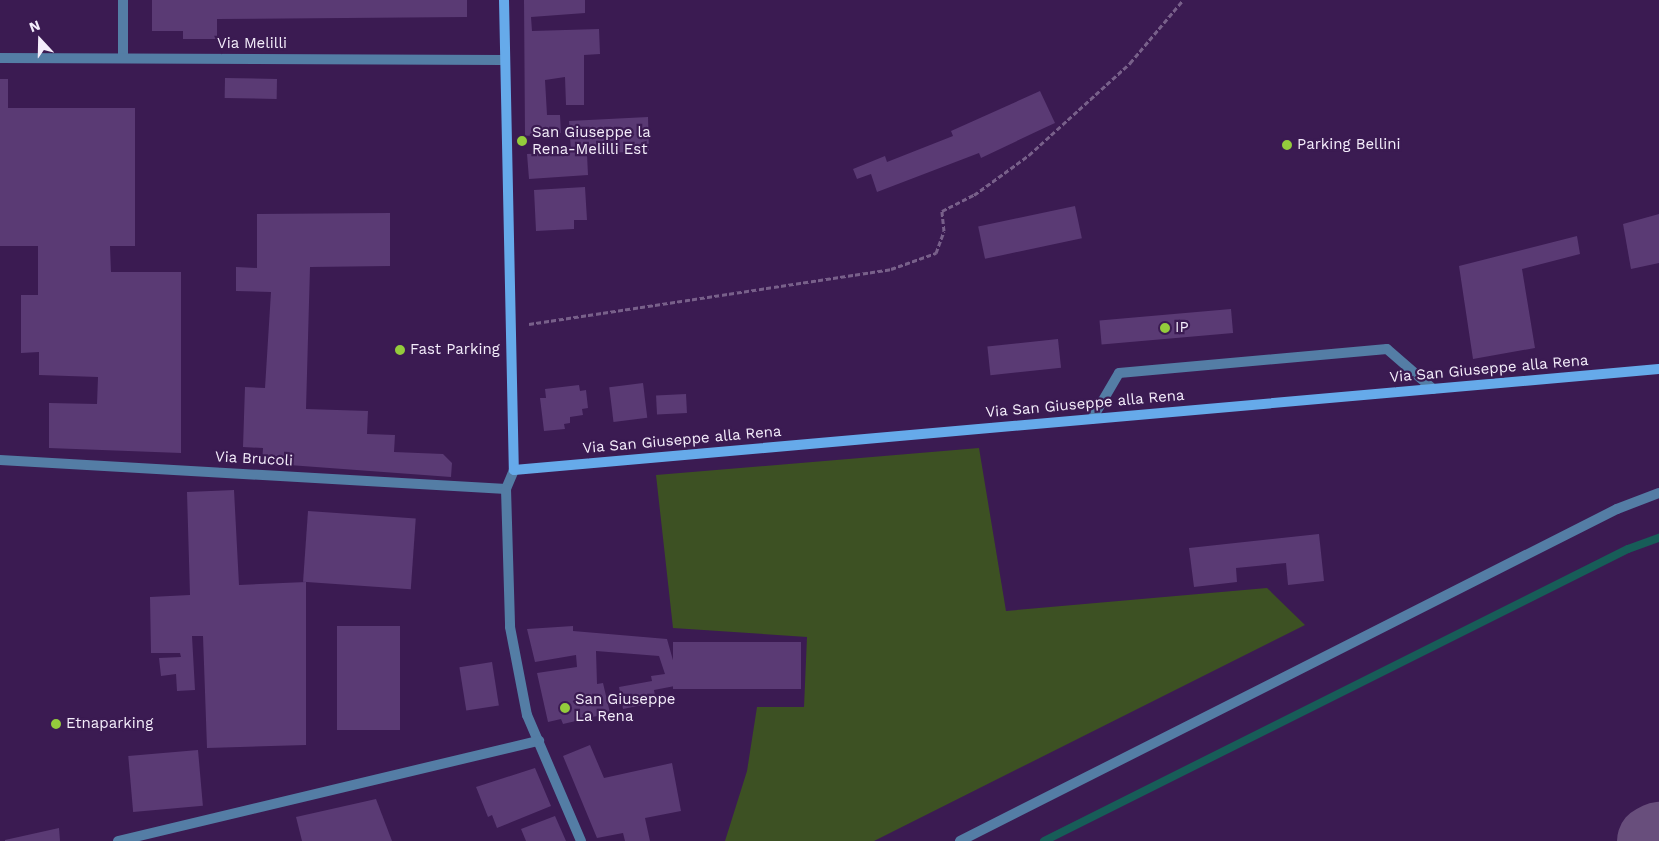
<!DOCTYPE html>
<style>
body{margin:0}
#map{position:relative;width:1659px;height:841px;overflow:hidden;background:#3b1b52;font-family:"Work Sans",sans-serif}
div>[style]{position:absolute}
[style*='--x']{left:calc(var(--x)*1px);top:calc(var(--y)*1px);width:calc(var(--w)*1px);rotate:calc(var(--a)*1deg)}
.green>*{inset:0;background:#3d5123}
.stream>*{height:8px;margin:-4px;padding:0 4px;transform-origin:4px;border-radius:4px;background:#175d58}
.taxiway>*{height:72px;margin:-36px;padding:0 36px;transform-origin:36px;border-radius:36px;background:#684e7c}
.building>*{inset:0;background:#5a3a74;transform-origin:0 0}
.path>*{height:3px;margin-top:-1.5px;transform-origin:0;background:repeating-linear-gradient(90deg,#78608a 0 5px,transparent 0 7.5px)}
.lane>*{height:10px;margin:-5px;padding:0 5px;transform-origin:5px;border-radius:5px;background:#547da5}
.street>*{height:10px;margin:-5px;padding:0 5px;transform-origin:5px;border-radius:5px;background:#547da5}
.secondary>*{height:10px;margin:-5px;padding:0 5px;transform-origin:5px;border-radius:5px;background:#66aaea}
.dots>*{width:14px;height:14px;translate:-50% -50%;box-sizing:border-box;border:2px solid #3b1b52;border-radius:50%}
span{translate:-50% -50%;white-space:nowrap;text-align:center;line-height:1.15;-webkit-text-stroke:4.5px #3b1b52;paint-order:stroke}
.street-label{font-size:15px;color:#f4edfb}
.poi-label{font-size:15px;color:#f4edfb}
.left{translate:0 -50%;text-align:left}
.north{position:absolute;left:15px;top:15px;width:50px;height:50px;-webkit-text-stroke:4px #3b1b52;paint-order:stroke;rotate:339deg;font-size:14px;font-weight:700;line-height:20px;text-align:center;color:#f4edfb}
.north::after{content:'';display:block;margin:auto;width:18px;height:22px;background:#f4edfb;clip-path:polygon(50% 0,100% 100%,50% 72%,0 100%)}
</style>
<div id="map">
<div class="green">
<i style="clip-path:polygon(979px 448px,1006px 611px,1267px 588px,1305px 625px,874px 841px,725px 841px,747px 771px,757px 707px,804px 707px,807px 637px,673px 628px,656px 475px)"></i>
</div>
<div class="stream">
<i style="--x:1044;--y:841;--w:653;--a:-26.57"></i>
<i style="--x:1628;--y:549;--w:33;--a:-20"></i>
</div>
<div class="taxiway">
<i style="--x:1653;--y:841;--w:7;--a:-27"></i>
</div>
<div class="building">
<i style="clip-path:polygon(152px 0,467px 0,467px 17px,217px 19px,217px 39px,183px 39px,183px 31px,152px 31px)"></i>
<i style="clip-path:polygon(524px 0,585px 0,585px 13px,531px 17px,532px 31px,599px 29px,600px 54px,584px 55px,584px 105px,566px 105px,565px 77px,545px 80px,547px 115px,560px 115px,561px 133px,525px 136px)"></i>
<i style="left:225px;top:78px;width:52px;height:20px;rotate:1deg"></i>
<i style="clip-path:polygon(0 79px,8px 79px,8px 108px,135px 108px,135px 246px,110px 246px,111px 272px,181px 272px,181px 453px,49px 448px,49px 403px,97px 404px,98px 377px,39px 375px,39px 352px,21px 353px,21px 295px,38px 295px,38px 246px,0 246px)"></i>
<i style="clip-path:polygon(1040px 91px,1055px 123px,1042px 129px,981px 158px,979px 153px,877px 192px,871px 174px,857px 179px,853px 169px,885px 156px,887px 162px,953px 136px,951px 131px)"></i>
<i style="clip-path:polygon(648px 117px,649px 151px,587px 154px,588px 175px,529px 179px,527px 154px,571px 152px,569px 121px)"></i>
<i style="clip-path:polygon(585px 187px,587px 220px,574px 220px,574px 229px,536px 231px,534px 190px)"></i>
<i style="left:1075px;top:206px;width:33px;height:99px;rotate:78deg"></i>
<i style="clip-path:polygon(390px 213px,390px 266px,310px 267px,306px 409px,368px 411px,367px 434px,395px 435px,394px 452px,443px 454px,452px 463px,451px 477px,262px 463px,263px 448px,243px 447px,245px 387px,265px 388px,271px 292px,236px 291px,236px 267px,257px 268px,257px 214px)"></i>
<i style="clip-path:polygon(1659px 214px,1659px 263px,1631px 269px,1623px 224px)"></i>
<i style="clip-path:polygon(1577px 236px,1580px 254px,1522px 269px,1535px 348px,1473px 359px,1459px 266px)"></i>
<i style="left:1231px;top:309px;width:24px;height:132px;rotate:85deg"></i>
<i style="left:1058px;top:339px;width:29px;height:71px;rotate:84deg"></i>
<i style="left:643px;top:383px;width:35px;height:34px;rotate:83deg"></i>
<i style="clip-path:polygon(579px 385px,580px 391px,586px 390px,588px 408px,582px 409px,583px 415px,570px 417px,570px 423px,564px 424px,565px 429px,544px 431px,540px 398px,546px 398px,545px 389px)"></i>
<i style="left:686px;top:394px;width:19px;height:30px;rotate:87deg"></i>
<i style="clip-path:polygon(234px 490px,239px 585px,306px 582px,306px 745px,207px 748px,203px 636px,192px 636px,195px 690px,177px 691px,176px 674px,161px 676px,159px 658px,181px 657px,180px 653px,151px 653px,150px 597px,190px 595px,187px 492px)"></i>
<i style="left:308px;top:511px;width:108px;height:71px;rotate:4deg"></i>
<i style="clip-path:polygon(1319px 534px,1324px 581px,1288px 585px,1286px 563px,1236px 568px,1237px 582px,1194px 587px,1189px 548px)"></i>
<i style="left:337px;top:626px;width:63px;height:104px"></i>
<i style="clip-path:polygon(573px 626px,573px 631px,667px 639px,680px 685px,654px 690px,656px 702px,623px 709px,619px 687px,652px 681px,651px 676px,665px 674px,659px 656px,596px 651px,597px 684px,603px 683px,610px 713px,563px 724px,561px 719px,548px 722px,537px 673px,577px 667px,576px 655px,535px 662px,527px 629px)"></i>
<i style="left:673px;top:642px;width:128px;height:47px"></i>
<i style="left:492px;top:662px;width:44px;height:33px;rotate:81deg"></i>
<i style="clip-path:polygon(590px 745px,604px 778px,672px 763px,681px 811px,645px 818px,650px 841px,625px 841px,623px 833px,597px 838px,563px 756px)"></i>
<i style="left:198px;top:750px;width:56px;height:70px;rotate:85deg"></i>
<i style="clip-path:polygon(535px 768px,551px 806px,497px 828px,492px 815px,488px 817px,476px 787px)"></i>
<i style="clip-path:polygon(376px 799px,392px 841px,302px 841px,296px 817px)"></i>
<i style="clip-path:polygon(555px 816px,566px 841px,526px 841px,521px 829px)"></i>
<i style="clip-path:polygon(59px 828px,60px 841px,5px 841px,5px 840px)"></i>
</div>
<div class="path">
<i style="--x:529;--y:324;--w:366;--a:-8.6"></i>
<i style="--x:891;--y:269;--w:48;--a:-19.6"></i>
<i style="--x:936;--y:253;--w:23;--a:-70"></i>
<i style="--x:944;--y:231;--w:20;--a:-96"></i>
<i style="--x:942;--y:211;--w:36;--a:-27"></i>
<i style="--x:974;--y:195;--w:68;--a:-36"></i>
<i style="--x:1029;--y:155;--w:137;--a:-42.3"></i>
<i style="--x:1130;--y:63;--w:82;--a:-49.9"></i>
</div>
<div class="lane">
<i style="--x:1092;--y:419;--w:53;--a:-59.6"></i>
<i style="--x:1119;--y:373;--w:269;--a:-5.1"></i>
<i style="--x:1387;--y:349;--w:61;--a:41"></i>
<i style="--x:960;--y:841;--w:736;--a:-26.81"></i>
<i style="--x:1617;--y:509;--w:45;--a:-20.9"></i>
</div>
<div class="street">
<i style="--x:123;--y:0;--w:58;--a:90"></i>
<i style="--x:0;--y:58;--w:504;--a:0.23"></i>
<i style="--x:0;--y:460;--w:507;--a:3.28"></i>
<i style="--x:514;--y:470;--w:21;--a:113"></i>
<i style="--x:506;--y:489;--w:138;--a:88.3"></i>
<i style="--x:510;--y:627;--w:90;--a:79.1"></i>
<i style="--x:527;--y:715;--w:137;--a:66.8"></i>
<i style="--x:118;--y:841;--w:433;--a:-13.4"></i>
</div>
<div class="secondary">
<i style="--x:504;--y:0;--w:470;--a:88.8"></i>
<i style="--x:514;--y:470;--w:1149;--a:-5.04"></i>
</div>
<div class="dots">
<i style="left:522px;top:141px;background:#94cc3c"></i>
<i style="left:1287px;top:145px;background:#94cc3c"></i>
<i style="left:1165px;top:328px;background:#94cc3c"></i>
<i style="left:400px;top:350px;background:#94cc3c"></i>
<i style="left:565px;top:708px;background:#94cc3c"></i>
<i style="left:56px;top:724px;background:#94cc3c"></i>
</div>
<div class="street-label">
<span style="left:252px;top:44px">Via Melilli</span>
<span style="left:1489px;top:369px;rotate:-5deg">Via San Giuseppe alla Rena</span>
<span style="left:1085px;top:404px;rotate:-5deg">Via San Giuseppe alla Rena</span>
<span style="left:682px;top:440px;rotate:-5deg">Via San Giuseppe alla Rena</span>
<span style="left:254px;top:459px;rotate:3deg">Via Brucoli</span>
</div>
<div class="poi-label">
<span class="left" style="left:532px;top:141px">San Giuseppe la<br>Rena-Melilli Est</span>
<span class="left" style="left:1297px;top:145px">Parking Bellini</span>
<span class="left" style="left:1175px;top:328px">IP</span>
<span class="left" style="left:410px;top:350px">Fast Parking</span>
<span class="left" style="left:575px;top:708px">San Giuseppe<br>La Rena</span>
<span class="left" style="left:66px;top:724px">Etnaparking</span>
</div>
<div class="north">N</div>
</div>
